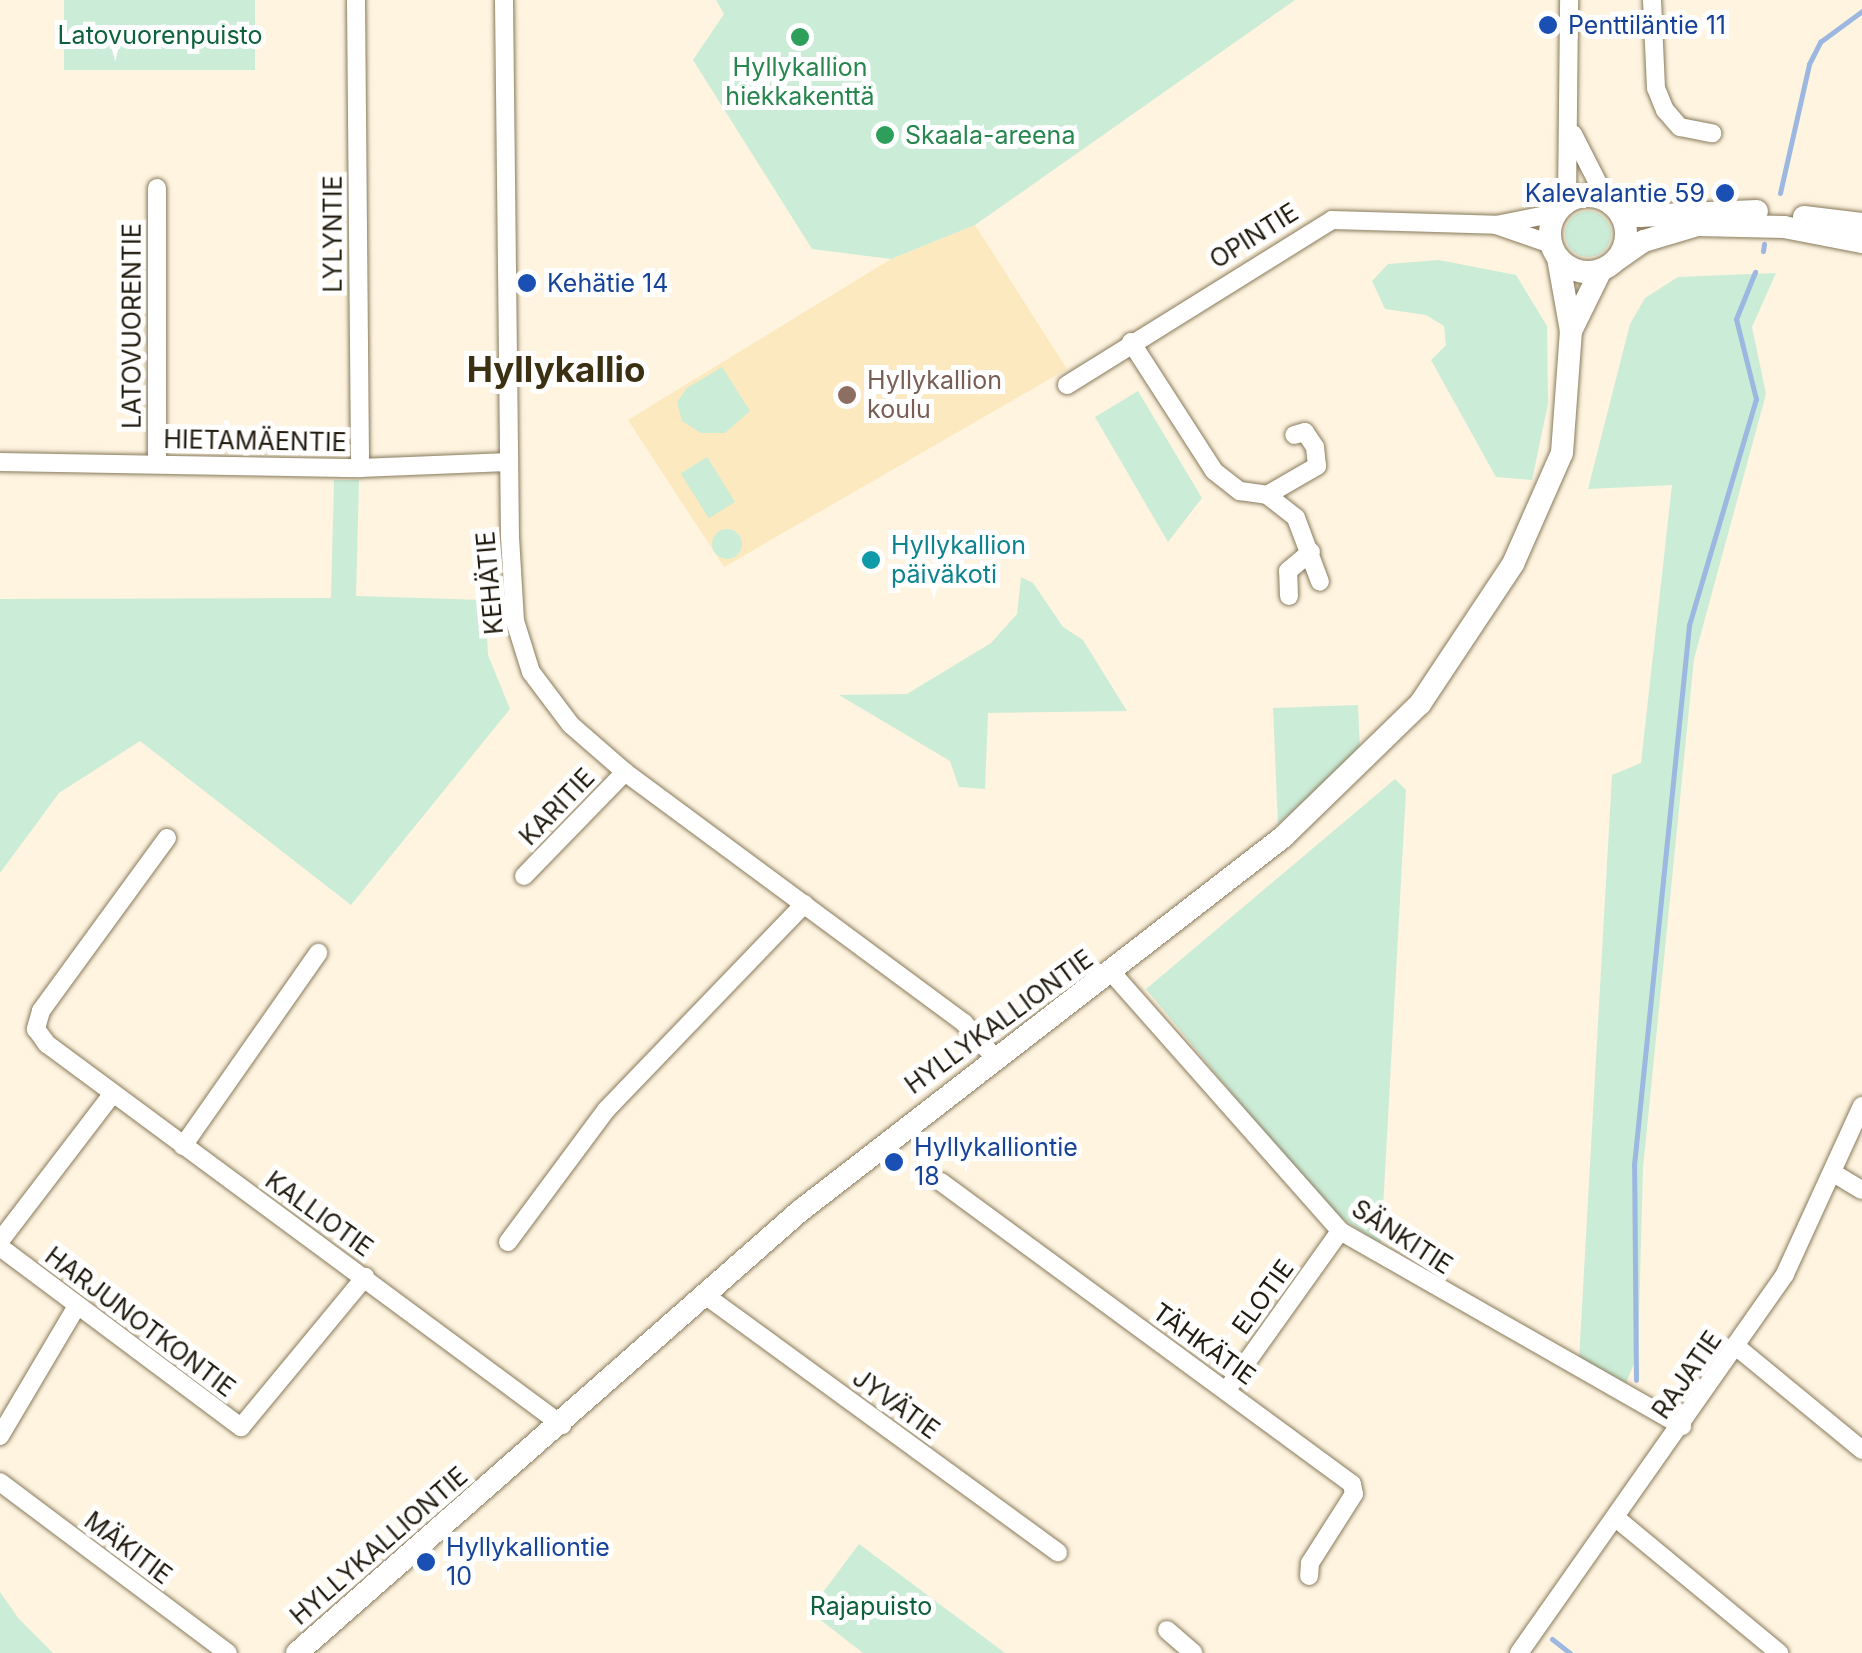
<!DOCTYPE html>
<meta charset="utf-8">
<style>
body{margin:0}
#map{position:relative;width:1862px;height:1653px;overflow:hidden;background:#fef4e0;font-family:Inter,sans-serif}
div>[style]{position:absolute}
[style*='--x']{left:calc(var(--x)*1px);top:calc(var(--y)*1px);width:calc(var(--w)*1px);rotate:calc(var(--a)*1deg)}
.built>*{inset:0;background:#fce9bf}
.green>*{inset:0;background:#cbecd7;transform-origin:0 0}
.round{border-radius:50%}
.stream>*{height:5px;margin:-2.5px;padding:0 2.5px;transform-origin:2.5px;border-radius:2.5px;background:#9cb7e0}
.roads{filter:drop-shadow(0 0 2px #887a5b) drop-shadow(0 0 2px #887a5b)}
.minor>*{height:18px;margin:-9px;padding:0 9px;transform-origin:9px;border-radius:9px;background:#fff}
.major>*{height:22px;margin:-11px;padding:0 11px;transform-origin:11px;border-radius:11px;background:#fff}
.major>.ring{margin:-11px;padding:0;box-sizing:content-box;background:none;border:22px solid #fff;border-radius:50%}
.dots>*{width:28px;height:28px;translate:-50% -50%;box-sizing:border-box;border:5px solid #fff;border-radius:50%}
span{translate:-50% -50%;white-space:nowrap;text-align:center;line-height:1.15;-webkit-text-stroke:10px #fff;paint-order:stroke}
.transit-label{font-size:25px;color:#164399}
.left{translate:0 -50%;text-align:left}
.right{translate:-100% -50%;text-align:right}
.park-label{font-size:25px;color:#0e613d}
.leisure-label{font-size:25px;color:#27864d}
.street-label{font-size:25px;color:#221c10}
.education-label{font-size:25px;color:#785e54}
.culture-label{font-size:25px;color:#0d838f}
.district-label{font-size:35px;color:#3c3012;font-weight:700}
</style>
<div id="map">
<div class="built">
<i style="clip-path:polygon(975px 225px,1067px 369px,724px 567px,628px 420px,891px 259px)"></i>
</div>
<div class="green">
<i style="left:64px;top:0;width:191px;height:70px"></i>
<i style="clip-path:polygon(716px 0,1295px 0,975px 225px,891px 259px,812px 249px,693px 60px,724px 14px)"></i>
<i class="round" style="left:1565px;top:211px;width:46px;height:46px"></i>
<i style="clip-path:polygon(1439px 260px,1516px 275px,1547px 326px,1548px 404px,1532px 480px,1496px 477px,1431px 360px,1446px 345px,1444px 326px,1426px 315px,1385px 309px,1372px 281px,1388px 264px)"></i>
<i style="clip-path:polygon(1776px 273px,1752px 327px,1766px 394px,1694px 659px,1643px 1168px,1638px 1354px,1626px 1383px,1579px 1360px,1612px 775px,1641px 763px,1672px 485px,1588px 489px,1630px 324px,1645px 298px,1678px 277px)"></i>
<i style="clip-path:polygon(722px 367px,750px 411px,725px 433px,701px 433px,682px 421px,677px 402px,687px 388px)"></i>
<i style="clip-path:polygon(1138px 391px,1202px 498px,1168px 542px,1095px 417px)"></i>
<i style="left:707px;top:457px;width:53px;height:31px;rotate:58deg"></i>
<i style="clip-path:polygon(334px 480px,359px 480px,356px 596px,485px 600px,488px 655px,510px 709px,351px 905px,140px 741px,59px 793px,0 873px,0 599px,331px 598px)"></i>
<i class="round" style="left:712px;top:529px;width:30px;height:30px"></i>
<i style="clip-path:polygon(1021px 577px,1033px 583px,1063px 627px,1083px 640px,1127px 711px,988px 713px,985px 789px,959px 787px,950px 761px,839px 695px,907px 694px,991px 643px,1017px 614px)"></i>
<i style="clip-path:polygon(1358px 705px,1360px 750px,1278px 824px,1273px 708px)"></i>
<i style="clip-path:polygon(1395px 779px,1406px 790px,1381px 1245px,1336px 1214px,1298px 1173px,1146px 989px)"></i>
<i style="clip-path:polygon(859px 1544px,1005px 1653px,863px 1653px,809px 1611px)"></i>
<i style="clip-path:polygon(0 1592px,19px 1619px,53px 1653px,0 1653px)"></i>
</div>
<div class="stream">
<i style="--x:1780;--y:193;--w:132;--a:-77.3"></i>
<i style="--x:1809;--y:64;--w:25;--a:-63"></i>
<i style="--x:1820;--y:42;--w:52;--a:-36.4"></i>
<i style="--x:1763;--y:251;--w:7;--a:-82"></i>
<i style="--x:1636;--y:1380;--w:215;--a:-90.5"></i>
<i style="--x:1634;--y:1165;--w:543;--a:-84.18"></i>
<i style="--x:1689;--y:625;--w:236;--a:-73.5"></i>
<i style="--x:1756;--y:399;--w:82;--a:-104"></i>
<i style="--x:1736;--y:319;--w:51;--a:-68"></i>
<i style="--x:1552;--y:1639;--w:23;--a:38"></i>
</div>
<div class="roads">
<div class="minor">
<i style="--x:356;--y:0;--w:468;--a:89.5"></i>
<i style="--x:504;--y:0;--w:537;--a:89.36"></i>
<i style="--x:510;--y:537;--w:84;--a:86.6"></i>
<i style="--x:515;--y:621;--w:53;--a:72.6"></i>
<i style="--x:531;--y:672;--w:66;--a:53"></i>
<i style="--x:571;--y:725;--w:72;--a:41"></i>
<i style="--x:625;--y:772;--w:422;--a:36.5"></i>
<i style="--x:964;--y:1023;--w:47;--a:48.5"></i>
<i style="--x:1652;--y:0;--w:88;--a:87.4"></i>
<i style="--x:1656;--y:88;--w:24;--a:68"></i>
<i style="--x:1665;--y:110;--w:23;--a:49"></i>
<i style="--x:1680;--y:127;--w:33;--a:11"></i>
<i style="--x:1573;--y:134;--w:75;--a:63.1"></i>
<i style="--x:157;--y:188;--w:276;--a:90"></i>
<i style="--x:1567;--y:202;--w:202;--a:-89.4"></i>
<i style="--x:1496;--y:225;--w:61;--a:-11.3"></i>
<i style="--x:1131;--y:342;--w:153;--a:57.2"></i>
<i style="--x:1214;--y:471;--w:33;--a:38"></i>
<i style="--x:1240;--y:491;--w:27;--a:8"></i>
<i style="--x:1267;--y:495;--w:58;--a:-30.1"></i>
<i style="--x:1317;--y:466;--w:19;--a:-96"></i>
<i style="--x:1315;--y:447;--w:18;--a:-124"></i>
<i style="--x:1305;--y:432;--w:11;--a:165"></i>
<i style="--x:1067;--y:385;--w:312;--a:-31.9"></i>
<i style="--x:1332;--y:220;--w:164;--a:1.7"></i>
<i style="--x:1496;--y:225;--w:58;--a:19.1"></i>
<i style="--x:0;--y:462;--w:360;--a:1"></i>
<i style="--x:360;--y:468;--w:149;--a:-2.3"></i>
<i style="--x:1267;--y:495;--w:37;--a:38"></i>
<i style="--x:1296;--y:518;--w:68;--a:69.4"></i>
<i style="--x:1289;--y:596;--w:25;--a:-92"></i>
<i style="--x:1288;--y:571;--w:30;--a:-40"></i>
<i style="--x:167;--y:838;--w:214;--a:126.1"></i>
<i style="--x:41;--y:1011;--w:19;--a:106"></i>
<i style="--x:36;--y:1029;--w:19;--a:54"></i>
<i style="--x:47;--y:1044;--w:641;--a:36.49"></i>
<i style="--x:524;--y:876;--w:145;--a:-45.8"></i>
<i style="--x:1113;--y:974;--w:343;--a:48.5"></i>
<i style="--x:1340;--y:1231;--w:394;--a:29.7"></i>
<i style="--x:183;--y:1146;--w:236;--a:-55"></i>
<i style="--x:1835;--y:1174;--w:31;--a:31"></i>
<i style="--x:941;--y:1182;--w:510;--a:36.31"></i>
<i style="--x:1352;--y:1484;--w:10;--a:79"></i>
<i style="--x:1354;--y:1494;--w:82;--a:122.5"></i>
<i style="--x:1310;--y:1563;--w:13;--a:94"></i>
<i style="--x:0;--y:1241;--w:186;--a:-52.6"></i>
<i style="--x:508;--y:1242;--w:164;--a:-53.4"></i>
<i style="--x:606;--y:1110;--w:286;--a:-46.1"></i>
<i style="--x:0;--y:1247;--w:301;--a:36.8"></i>
<i style="--x:241;--y:1427;--w:195;--a:-50.4"></i>
<i style="--x:705;--y:1295;--w:437;--a:36.1"></i>
<i style="--x:1738;--y:1348;--w:161;--a:39.4"></i>
<i style="--x:1226;--y:1391;--w:196;--a:-54.5"></i>
<i style="--x:0;--y:1436;--w:147;--a:-59.4"></i>
<i style="--x:0;--y:1482;--w:285;--a:36.9"></i>
<i style="--x:1616;--y:1518;--w:212;--a:39.6"></i>
<i style="--x:1167;--y:1630;--w:35;--a:41"></i>
<i style="--x:1519;--y:1653;--w:463;--a:-54.9"></i>
<i style="--x:1785;--y:1274;--w:185;--a:-65.4"></i>
</div>
<div class="major">
<i class="ring" style="left:1550px;top:196px;width:54px;height:54px"></i>
<i style="--x:1618;--y:210;--w:22;--a:16"></i>
<i style="--x:1639;--y:216;--w:118;--a:-2.4"></i>
<i style="--x:1804;--y:217;--w:58;--a:6.9"></i>
<i style="--x:1615;--y:261;--w:35;--a:-35"></i>
<i style="--x:1644;--y:241;--w:55;--a:-16.8"></i>
<i style="--x:1697;--y:225;--w:87;--a:1.3"></i>
<i style="--x:1784;--y:227;--w:79;--a:10.9"></i>
<i style="--x:1571;--y:331;--w:68;--a:-63.8"></i>
<i style="--x:297;--y:1653;--w:670;--a:-41.31"></i>
<i style="--x:800;--y:1211;--w:611;--a:-37.75"></i>
<i style="--x:1283;--y:837;--w:191;--a:-44.2"></i>
<i style="--x:1420;--y:704;--w:168;--a:-56.4"></i>
<i style="--x:1513;--y:564;--w:121;--a:-66.2"></i>
<i style="--x:1562;--y:453;--w:122;--a:-85.8"></i>
<i style="--x:1571;--y:331;--w:74;--a:-100.1"></i>
</div>
</div>
<div class="dots">
<i style="left:1548px;top:25px;background:#1a4fb4"></i>
<i style="left:800px;top:37px;background:#2e9e5b"></i>
<i style="left:885px;top:135px;background:#2e9e5b"></i>
<i style="left:1725px;top:193px;background:#1a4fb4"></i>
<i style="left:527px;top:283px;background:#1a4fb4"></i>
<i style="left:847px;top:395px;background:#8d6e63"></i>
<i style="left:871px;top:560px;background:#0f9aa8"></i>
<i style="left:894px;top:1162px;background:#1a4fb4"></i>
<i style="left:426px;top:1562px;background:#1a4fb4"></i>
</div>
<div class="transit-label">
<span class="left" style="left:1568px;top:25px">Penttiläntie 11</span>
<span class="right" style="left:1705px;top:193px">Kalevalantie 59</span>
<span class="left" style="left:547px;top:283px">Kehätie 14</span>
<span class="left" style="left:914px;top:1162px">Hyllykalliontie<br>18</span>
<span class="left" style="left:446px;top:1562px">Hyllykalliontie<br>10</span>
</div>
<div class="park-label">
<span style="left:160px;top:35px">Latovuorenpuisto</span>
<span style="left:871px;top:1606px">Rajapuisto</span>
</div>
<div class="leisure-label">
<span style="left:800px;top:82px">Hyllykallion<br>hiekkakenttä</span>
<span class="left" style="left:905px;top:135px">Skaala-areena</span>
</div>
<div class="street-label">
<span style="left:333px;top:234px;rotate:-90deg">LYLYNTIE</span>
<span style="left:1254px;top:236px;rotate:-32deg">OPINTIE</span>
<span style="left:132px;top:326px;rotate:-90deg">LATOVUORENTIE</span>
<span style="left:255px;top:441px;rotate:1deg">HIETAMÄENTIE</span>
<span style="left:490px;top:583px;rotate:-95deg">KEHÄTIE</span>
<span style="left:557px;top:807px;rotate:-46deg">KARITIE</span>
<span style="left:999px;top:1022px;rotate:-36deg">HYLLYKALLIONTIE</span>
<span style="left:319px;top:1214px;rotate:36deg">KALLIOTIE</span>
<span style="left:1402px;top:1237px;rotate:33deg">SÄNKITIE</span>
<span style="left:1263px;top:1297px;rotate:-54deg">ELOTIE</span>
<span style="left:140px;top:1322px;rotate:37deg">HARJUNOTKONTIE</span>
<span style="left:1204px;top:1344px;rotate:36deg">TÄHKÄTIE</span>
<span style="left:1687px;top:1375px;rotate:-55deg">RAJATIE</span>
<span style="left:896px;top:1404px;rotate:36deg">JYVÄTIE</span>
<span style="left:379px;top:1546px;rotate:-41deg">HYLLYKALLIONTIE</span>
<span style="left:128px;top:1548px;rotate:37deg">MÄKITIE</span>
</div>
<div class="education-label">
<span class="left" style="left:867px;top:395px">Hyllykallion<br>koulu</span>
</div>
<div class="culture-label">
<span class="left" style="left:891px;top:560px">Hyllykallion<br>päiväkoti</span>
</div>
<div class="district-label">
<span style="left:556px;top:369px">Hyllykallio</span>
</div>
</div>
